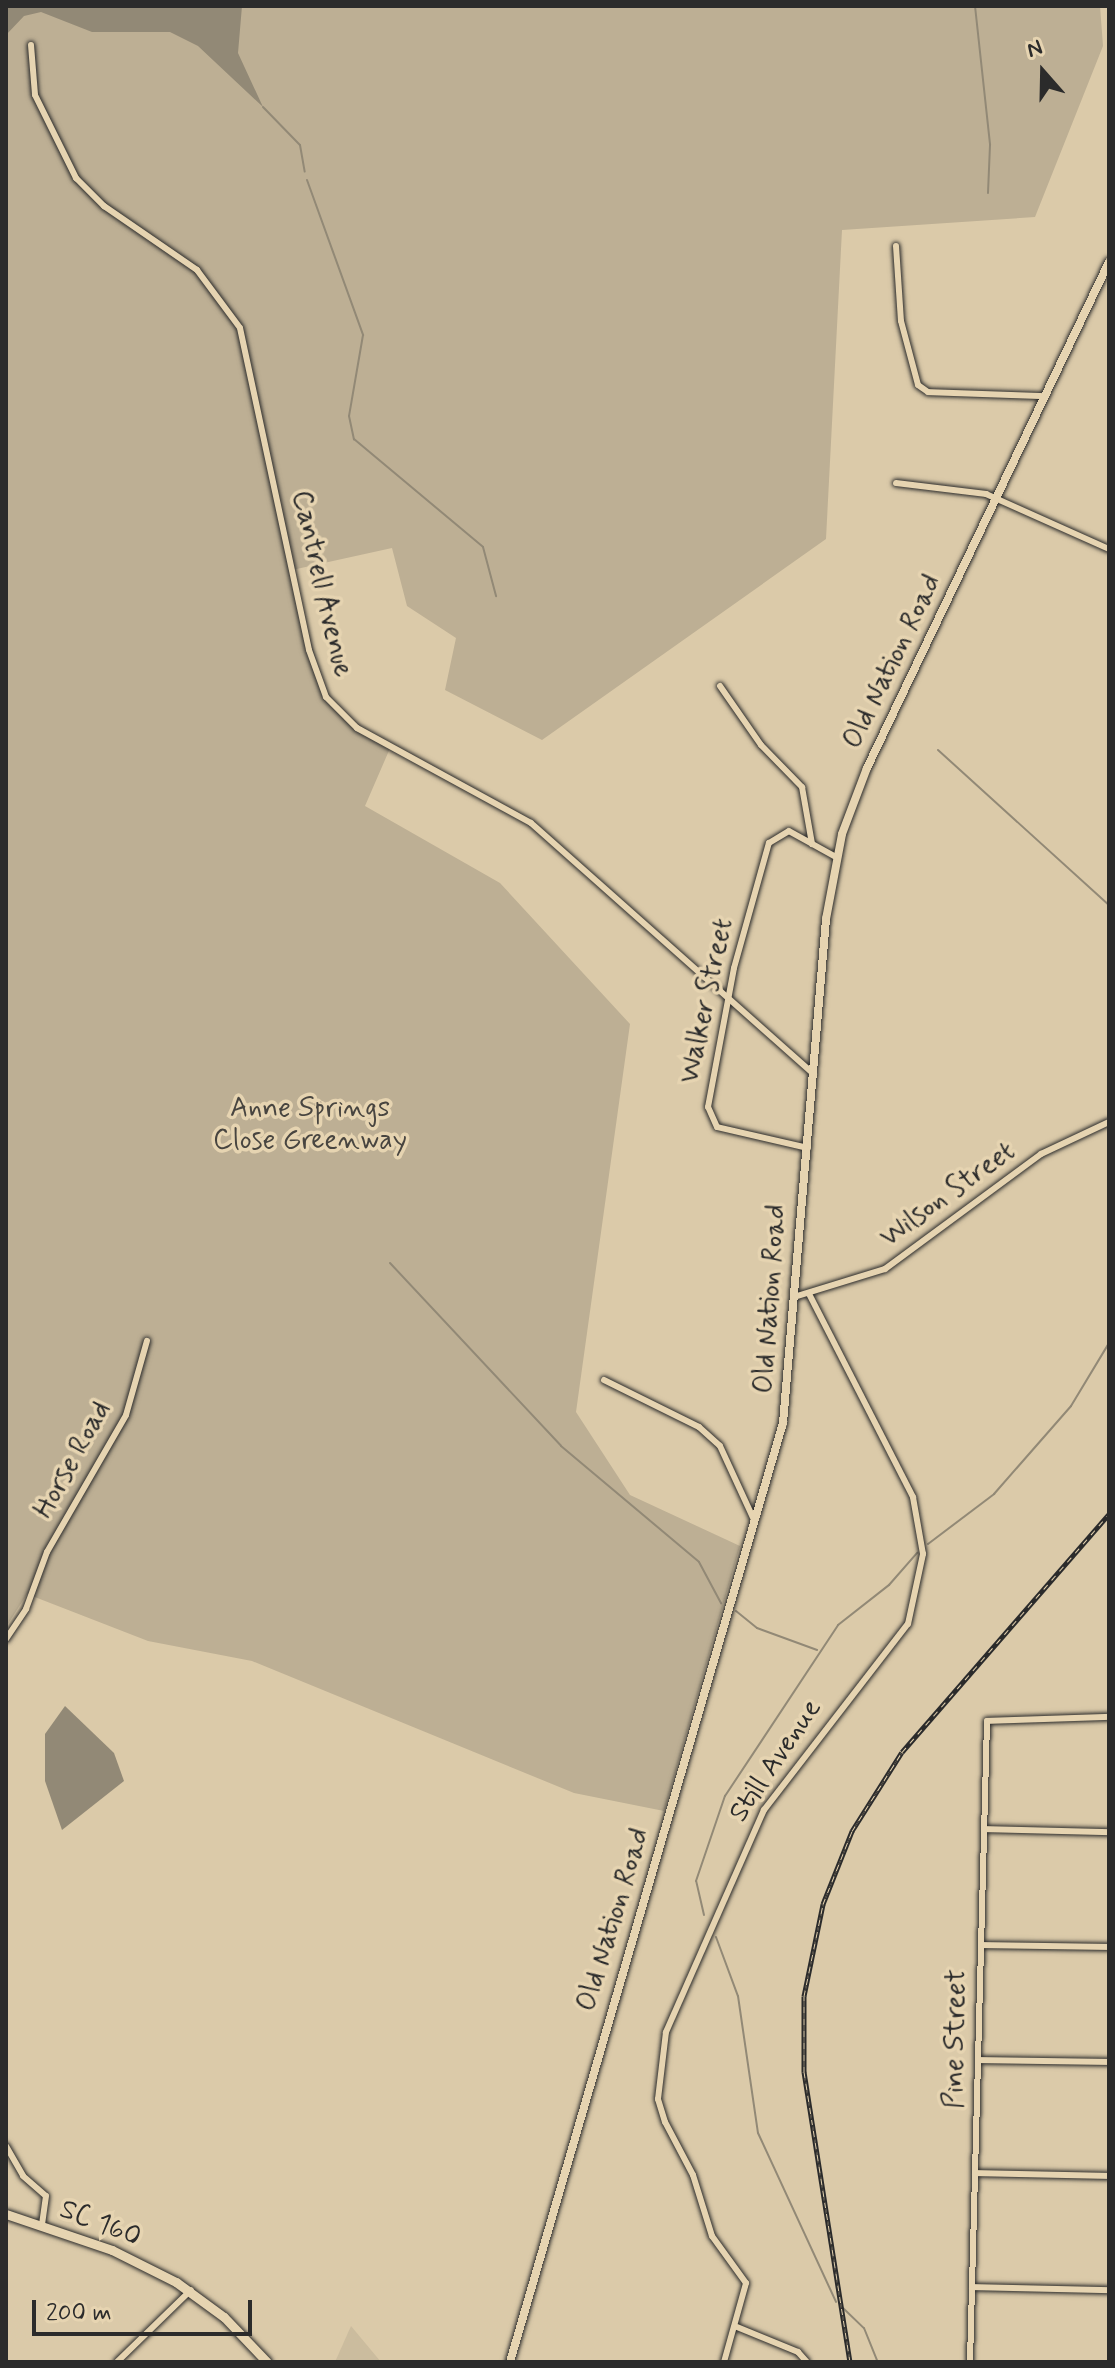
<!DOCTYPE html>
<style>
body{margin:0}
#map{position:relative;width:1115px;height:2368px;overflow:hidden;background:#dbcaa9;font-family:Mynerve,sans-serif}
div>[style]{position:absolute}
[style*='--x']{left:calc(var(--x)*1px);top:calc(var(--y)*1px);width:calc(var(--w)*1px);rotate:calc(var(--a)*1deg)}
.built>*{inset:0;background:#cbbc9e}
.green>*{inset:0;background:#bdaf94}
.water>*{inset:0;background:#928976}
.stream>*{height:2px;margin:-1px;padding:0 1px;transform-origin:1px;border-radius:1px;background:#928976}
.roads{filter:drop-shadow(0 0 2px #2b2b2b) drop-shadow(0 0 2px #2b2b2b)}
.minor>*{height:6px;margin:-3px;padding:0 3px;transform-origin:3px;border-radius:3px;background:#e6d4b1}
.secondary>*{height:8px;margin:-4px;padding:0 4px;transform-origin:4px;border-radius:4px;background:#e6d4b1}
.primary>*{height:9px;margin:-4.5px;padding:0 4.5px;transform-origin:4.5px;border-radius:4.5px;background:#e6d4b1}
.rail>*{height:5px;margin-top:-2.5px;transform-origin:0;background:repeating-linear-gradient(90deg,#e6d4b1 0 6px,#2b2b2b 0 12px);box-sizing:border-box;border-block:2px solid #2b2b2b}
span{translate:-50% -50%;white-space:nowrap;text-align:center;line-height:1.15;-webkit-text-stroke:7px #e6d4b1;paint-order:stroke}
.street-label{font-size:28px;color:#2b2b2b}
.park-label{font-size:28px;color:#484540}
.frame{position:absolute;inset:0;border:8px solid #2b2b2b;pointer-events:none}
.north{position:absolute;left:1003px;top:32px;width:80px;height:80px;-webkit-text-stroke:6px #e6d4b1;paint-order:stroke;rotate:340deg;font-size:22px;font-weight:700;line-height:32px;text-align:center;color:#2b2b2b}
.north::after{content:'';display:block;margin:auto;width:28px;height:36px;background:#2b2b2b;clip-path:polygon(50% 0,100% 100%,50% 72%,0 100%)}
.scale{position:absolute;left:32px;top:2300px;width:220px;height:36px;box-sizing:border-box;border:4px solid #2b2b2b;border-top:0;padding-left:10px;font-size:24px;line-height:28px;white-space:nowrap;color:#2b2b2b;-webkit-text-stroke:6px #e6d4b1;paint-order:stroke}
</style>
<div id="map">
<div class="built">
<i style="clip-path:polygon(351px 2326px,381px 2362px,335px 2362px)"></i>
</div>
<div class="green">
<i style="clip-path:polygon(6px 6px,1100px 6px,1103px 46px,1035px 217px,842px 230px,826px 539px,542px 740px,445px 690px,456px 638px,407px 606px,392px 548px,292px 570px,326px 697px,357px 728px,391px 746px,365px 806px,500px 883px,630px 1024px,576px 1412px,630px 1495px,740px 1546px,664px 1811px,574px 1793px,252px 1661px,148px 1641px,27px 1594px,6px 1627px)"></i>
</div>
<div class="water">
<i style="clip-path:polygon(6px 6px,242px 6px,238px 53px,263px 107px,198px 46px,170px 32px,92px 32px,41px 12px,24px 16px,6px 35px)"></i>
<i style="clip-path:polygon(65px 1706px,114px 1753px,124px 1781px,62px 1830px,45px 1781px,45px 1734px)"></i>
</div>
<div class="stream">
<i style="--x:975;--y:6;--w:140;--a:83.8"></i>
<i style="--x:990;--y:145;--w:48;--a:92.4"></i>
<i style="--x:263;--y:107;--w:53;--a:45.8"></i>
<i style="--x:300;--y:145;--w:27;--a:80"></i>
<i style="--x:307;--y:180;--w:165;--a:70.1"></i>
<i style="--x:363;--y:335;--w:82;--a:99.8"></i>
<i style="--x:349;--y:416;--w:24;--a:78"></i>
<i style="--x:354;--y:439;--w:168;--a:39.9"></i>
<i style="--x:483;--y:547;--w:51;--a:75.1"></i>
<i style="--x:938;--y:750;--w:231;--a:42.2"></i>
<i style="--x:390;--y:1263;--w:250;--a:46.9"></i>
<i style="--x:561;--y:1446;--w:180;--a:40"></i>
<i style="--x:699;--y:1562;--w:47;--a:61.8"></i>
<i style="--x:928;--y:1544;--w:83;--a:-37.1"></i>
<i style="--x:994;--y:1494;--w:117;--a:-48.8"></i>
<i style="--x:1071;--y:1406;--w:74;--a:-58.9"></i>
<i style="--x:736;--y:1611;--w:27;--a:39"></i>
<i style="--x:757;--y:1628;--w:64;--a:20.1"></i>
<i style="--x:704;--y:1915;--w:35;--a:-103"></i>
<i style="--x:696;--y:1881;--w:90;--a:-71.2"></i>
<i style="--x:725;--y:1796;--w:205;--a:-56.5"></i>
<i style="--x:838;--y:1625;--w:65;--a:-38.1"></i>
<i style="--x:889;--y:1585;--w:43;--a:-48.8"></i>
<i style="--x:716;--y:1937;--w:63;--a:69.6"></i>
<i style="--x:738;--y:1996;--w:138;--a:81.7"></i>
<i style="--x:758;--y:2133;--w:186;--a:65.2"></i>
<i style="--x:843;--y:2308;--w:29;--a:44"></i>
<i style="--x:864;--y:2328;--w:37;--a:68"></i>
</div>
<div class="roads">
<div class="minor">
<i style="--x:31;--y:45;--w:50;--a:85.4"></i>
<i style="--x:35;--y:95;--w:93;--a:63.7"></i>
<i style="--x:76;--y:178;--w:40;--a:45"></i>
<i style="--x:104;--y:206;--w:113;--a:34.5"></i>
<i style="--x:197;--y:270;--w:72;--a:53.4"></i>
<i style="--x:240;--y:328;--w:329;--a:77.9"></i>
<i style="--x:309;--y:650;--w:50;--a:70.1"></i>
<i style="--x:326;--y:697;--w:44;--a:45"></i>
<i style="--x:357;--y:728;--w:198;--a:28.6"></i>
<i style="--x:531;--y:823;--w:378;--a:41.6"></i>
<i style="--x:896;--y:246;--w:75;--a:86.2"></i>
<i style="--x:901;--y:321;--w:66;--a:75.1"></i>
<i style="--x:918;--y:385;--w:12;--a:35"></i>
<i style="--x:928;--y:392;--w:116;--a:2"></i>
<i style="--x:896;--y:483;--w:91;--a:7"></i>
<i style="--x:986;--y:494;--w:135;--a:24.1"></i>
<i style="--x:720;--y:686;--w:72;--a:55.2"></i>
<i style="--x:761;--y:745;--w:59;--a:45.7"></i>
<i style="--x:802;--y:787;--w:58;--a:80"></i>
<i style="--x:808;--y:1148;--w:93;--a:-167"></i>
<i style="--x:717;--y:1127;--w:22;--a:-114"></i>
<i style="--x:708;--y:1107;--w:141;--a:-79.4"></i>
<i style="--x:734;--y:968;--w:130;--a:-74.4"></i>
<i style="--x:769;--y:843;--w:23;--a:-31"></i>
<i style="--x:789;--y:831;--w:54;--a:29"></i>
<i style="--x:794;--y:1297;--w:95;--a:-17.1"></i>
<i style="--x:885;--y:1269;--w:194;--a:-36.4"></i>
<i style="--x:1041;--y:1154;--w:75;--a:-25.2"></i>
<i style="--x:604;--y:1380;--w:106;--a:26.3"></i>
<i style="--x:699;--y:1427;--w:28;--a:42"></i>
<i style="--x:720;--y:1446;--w:81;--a:65.3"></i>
<i style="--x:6;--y:1639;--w:36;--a:-56"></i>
<i style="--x:26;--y:1609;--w:61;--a:-69.8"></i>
<i style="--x:47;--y:1552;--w:158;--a:-60"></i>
<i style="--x:126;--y:1415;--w:77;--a:-74.2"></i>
<i style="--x:984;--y:1829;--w:125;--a:1.4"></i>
<i style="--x:981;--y:1945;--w:128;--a:0.9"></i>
<i style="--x:978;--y:2060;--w:131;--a:0.9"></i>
<i style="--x:6;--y:2146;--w:34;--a:60"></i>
<i style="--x:23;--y:2176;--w:30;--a:41"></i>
<i style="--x:46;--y:2196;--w:29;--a:98"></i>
<i style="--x:975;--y:2173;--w:134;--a:1.3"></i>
<i style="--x:972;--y:2287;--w:137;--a:1.3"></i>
<i style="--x:737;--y:2327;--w:66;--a:22.3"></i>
<i style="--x:798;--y:2352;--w:13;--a:48"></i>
<i style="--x:117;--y:2362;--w:103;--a:-44.2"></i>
<i style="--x:724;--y:2362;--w:82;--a:-74.4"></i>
<i style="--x:746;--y:2283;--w:58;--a:-125.9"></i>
<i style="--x:712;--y:2236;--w:64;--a:-107.3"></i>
<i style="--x:693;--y:2175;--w:60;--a:-117.8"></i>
<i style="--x:665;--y:2122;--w:24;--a:-107"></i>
<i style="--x:658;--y:2099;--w:67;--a:-83.2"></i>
<i style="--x:666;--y:2032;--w:243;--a:-66.2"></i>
<i style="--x:764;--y:1810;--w:235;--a:-52.3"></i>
<i style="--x:908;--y:1624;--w:72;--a:-77.9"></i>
<i style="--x:923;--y:1554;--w:58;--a:-100"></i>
<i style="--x:913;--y:1497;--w:228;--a:-117.1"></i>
<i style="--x:970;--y:2362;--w:641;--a:-88.48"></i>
<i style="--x:987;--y:1721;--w:122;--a:-1.9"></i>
</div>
<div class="secondary">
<i style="--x:510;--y:2362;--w:978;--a:-73.79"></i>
<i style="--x:783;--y:1423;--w:506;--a:-85.12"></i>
<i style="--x:826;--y:919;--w:86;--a:-79.3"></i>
<i style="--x:842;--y:834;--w:71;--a:-69.3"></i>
<i style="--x:867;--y:768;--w:561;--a:-64.44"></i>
</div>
<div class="primary">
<i style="--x:6;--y:2214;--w:112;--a:18.8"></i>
<i style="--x:112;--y:2250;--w:72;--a:26.6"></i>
<i style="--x:176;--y:2282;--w:59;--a:36.1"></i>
<i style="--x:224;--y:2317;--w:62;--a:46.3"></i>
</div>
</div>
<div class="rail">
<i style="--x:850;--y:2362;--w:294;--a:-99"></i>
<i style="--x:804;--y:2072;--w:76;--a:-90"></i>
<i style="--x:804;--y:1996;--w:94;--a:-78.3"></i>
<i style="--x:823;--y:1904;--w:79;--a:-68.3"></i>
<i style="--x:852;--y:1831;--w:93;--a:-57.7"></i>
<i style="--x:902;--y:1752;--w:315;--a:-49"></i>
</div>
<div class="street-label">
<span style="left:321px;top:584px;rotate:77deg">Cantrell Avenue</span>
<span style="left:893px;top:662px;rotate:-64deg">Old Nation Road</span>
<span style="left:707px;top:1001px;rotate:-78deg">Walker Street</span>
<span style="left:948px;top:1195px;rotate:-36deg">Wilson Street</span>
<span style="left:771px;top:1299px;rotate:-86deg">Old Nation Road</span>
<span style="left:73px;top:1460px;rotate:-61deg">Horse Road</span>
<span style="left:776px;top:1761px;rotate:-56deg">Still Avenue</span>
<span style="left:614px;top:1920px;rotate:-73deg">Old Nation Road</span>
<span style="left:956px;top:2039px;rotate:-89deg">Pine Street</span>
<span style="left:100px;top:2224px;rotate:21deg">SC 160</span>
</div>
<div class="park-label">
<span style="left:310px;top:1125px">Anne Springs<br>Close Greenway</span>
</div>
<div class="frame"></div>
<div class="north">N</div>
<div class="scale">200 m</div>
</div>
